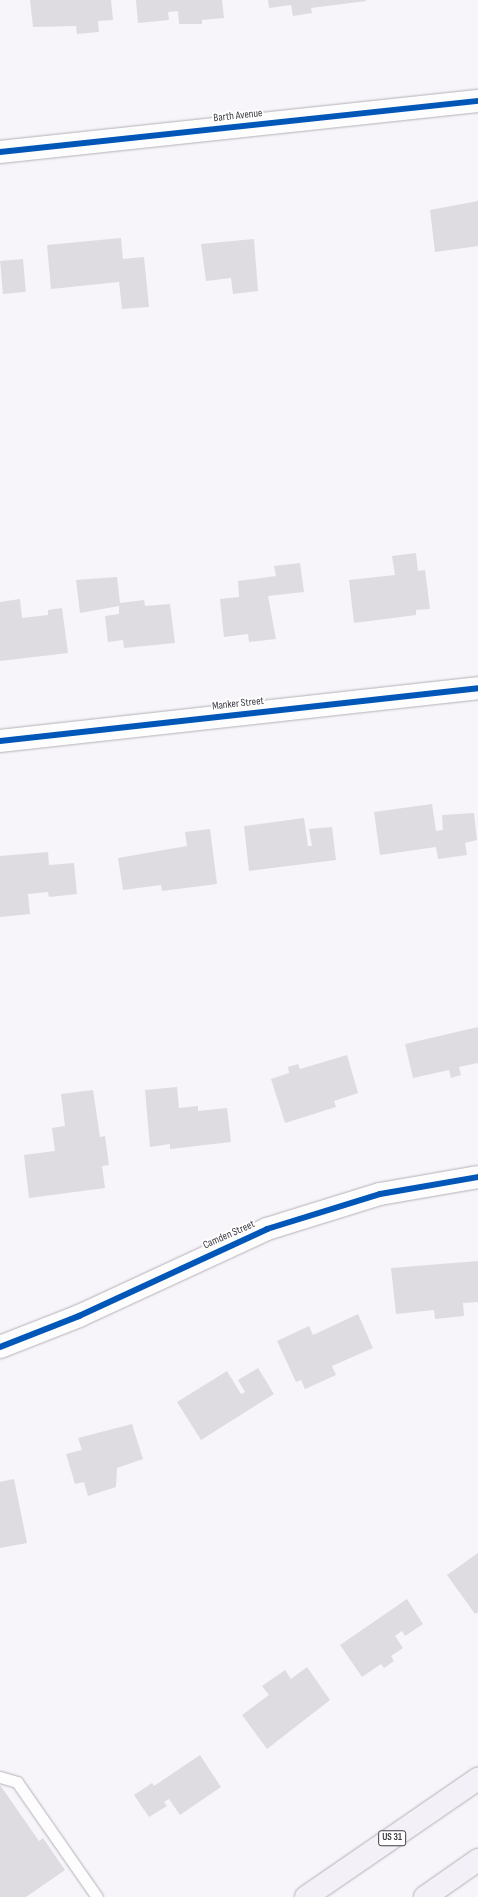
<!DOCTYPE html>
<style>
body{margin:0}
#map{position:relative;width:478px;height:1897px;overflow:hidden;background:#f7f4fa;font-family:"Sofia Sans Condensed",sans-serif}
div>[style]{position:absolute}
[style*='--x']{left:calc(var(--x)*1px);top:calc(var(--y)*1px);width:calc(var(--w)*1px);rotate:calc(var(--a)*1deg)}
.building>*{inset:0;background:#dedce1;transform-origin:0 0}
.roads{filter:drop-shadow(0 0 1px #b4b1b7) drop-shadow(0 0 1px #b4b1b7)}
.service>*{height:11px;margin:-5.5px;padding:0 5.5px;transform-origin:5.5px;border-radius:5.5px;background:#fefdfe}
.minor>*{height:22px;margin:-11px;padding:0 11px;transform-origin:11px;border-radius:11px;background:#fefdfe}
.primary>*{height:22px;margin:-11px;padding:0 11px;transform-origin:11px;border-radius:11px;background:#f3f0f7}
.cycleway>*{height:6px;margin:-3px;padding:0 3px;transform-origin:3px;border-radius:3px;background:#0057b8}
span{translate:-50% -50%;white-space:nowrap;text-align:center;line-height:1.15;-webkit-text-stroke:3.5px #fff;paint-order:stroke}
.shield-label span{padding:1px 3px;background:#fff;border:1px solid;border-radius:3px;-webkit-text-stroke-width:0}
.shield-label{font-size:10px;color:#3d3a41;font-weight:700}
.street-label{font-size:11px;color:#3d3a41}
</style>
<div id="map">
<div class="building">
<i style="clip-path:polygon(30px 0,111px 0,113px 20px,98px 21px,99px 32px,77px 34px,76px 26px,33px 27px)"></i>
<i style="clip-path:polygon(136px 0,222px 0,224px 18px,202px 20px,202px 24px,179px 24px,178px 11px,168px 12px,169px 20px,138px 23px)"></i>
<i style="clip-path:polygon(268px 0,366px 0,366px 1px,311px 8px,312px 13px,293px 16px,291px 5px,269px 8px)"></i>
<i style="clip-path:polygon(478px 201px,478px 246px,435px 252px,430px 210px)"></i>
<i style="clip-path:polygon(121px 238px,123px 259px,144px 257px,149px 307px,122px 309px,119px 282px,51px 289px,47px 245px)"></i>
<i style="clip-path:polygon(254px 239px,258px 291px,233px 294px,231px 278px,206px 281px,201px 244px)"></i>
<i style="left:23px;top:259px;width:33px;height:23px;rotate:85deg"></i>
<i style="clip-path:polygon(416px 553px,418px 571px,425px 570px,430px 609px,416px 610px,416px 615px,354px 623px,349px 580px,395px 575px,392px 556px)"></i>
<i style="clip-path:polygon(300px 563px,304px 592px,268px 596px,276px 639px,249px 642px,248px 634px,224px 637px,220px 599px,239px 597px,238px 581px,276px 576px,274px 566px)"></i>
<i style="clip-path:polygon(117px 577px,120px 603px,144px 600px,145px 606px,170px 604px,175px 643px,124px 648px,123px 640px,108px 642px,105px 616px,119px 614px,119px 606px,80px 613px,76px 580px)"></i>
<i style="clip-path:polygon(20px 599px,22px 618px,48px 615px,48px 610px,62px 608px,68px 653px,0 661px,0 602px)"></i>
<i style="clip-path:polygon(432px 804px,436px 831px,443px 830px,442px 815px,474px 813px,477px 840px,465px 843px,467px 855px,438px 859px,436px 847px,380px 855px,374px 812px)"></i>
<i style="clip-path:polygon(304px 818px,308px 846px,312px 846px,309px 829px,332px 827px,336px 860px,249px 871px,244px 826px)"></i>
<i style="clip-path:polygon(210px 829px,217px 884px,162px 891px,161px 885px,123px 890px,118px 858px,187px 846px,185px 832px)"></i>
<i style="clip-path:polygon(48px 852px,49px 865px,74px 863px,77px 894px,49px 897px,48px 892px,28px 894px,30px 914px,0 917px,0 856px)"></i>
<i style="clip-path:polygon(478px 1027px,478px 1063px,459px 1067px,461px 1075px,451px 1078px,449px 1070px,413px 1078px,405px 1044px)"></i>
<i style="clip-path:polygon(347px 1055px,358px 1093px,334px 1101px,336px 1107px,285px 1123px,271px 1079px,289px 1073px,288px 1067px,298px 1064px,300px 1069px)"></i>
<i style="clip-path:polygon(177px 1087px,179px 1108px,198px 1106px,198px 1111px,227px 1108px,231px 1142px,170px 1149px,170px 1144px,150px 1147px,145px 1090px)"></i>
<i style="clip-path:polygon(93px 1090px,100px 1137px,105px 1136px,109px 1165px,102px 1166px,105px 1188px,29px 1198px,24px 1155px,55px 1151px,52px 1128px,65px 1126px,61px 1094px)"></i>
<i style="clip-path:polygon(478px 1261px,478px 1302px,463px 1303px,464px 1316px,435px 1319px,434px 1310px,396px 1314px,391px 1268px)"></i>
<i style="clip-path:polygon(358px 1314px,373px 1348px,332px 1366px,336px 1375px,305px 1389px,301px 1380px,296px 1382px,277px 1341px,309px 1326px,313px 1335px)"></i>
<i style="clip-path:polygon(258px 1368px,274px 1394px,201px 1440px,177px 1402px,227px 1371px,241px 1394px,245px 1392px,238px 1380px)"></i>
<i style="clip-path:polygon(132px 1424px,143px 1459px,117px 1468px,116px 1487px,88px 1496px,84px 1482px,75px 1484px,66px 1454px,82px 1450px,78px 1438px)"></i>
<i style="clip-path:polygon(14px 1479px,27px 1543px,0 1548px,0 1482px)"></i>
<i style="clip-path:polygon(478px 1553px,478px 1612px,475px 1614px,447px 1575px)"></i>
<i style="clip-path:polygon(407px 1599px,423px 1624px,405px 1636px,402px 1631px,395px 1636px,403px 1648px,391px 1656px,394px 1661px,384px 1668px,381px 1664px,362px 1677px,340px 1645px)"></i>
<i style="clip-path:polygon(307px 1667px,330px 1700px,267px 1749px,242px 1715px,269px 1695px,262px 1686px,285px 1670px,291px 1679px)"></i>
<i style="clip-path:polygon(200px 1755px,221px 1787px,180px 1815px,169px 1799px,164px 1802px,167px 1806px,149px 1817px,134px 1795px,152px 1783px,154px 1786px)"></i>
<i style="clip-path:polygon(0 1785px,39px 1841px,43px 1838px,65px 1870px,26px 1897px,0 1897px)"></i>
</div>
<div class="roads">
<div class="service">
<i style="--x:0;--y:1777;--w:18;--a:16"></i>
<i style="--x:17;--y:1782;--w:140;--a:55.2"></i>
</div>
<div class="minor">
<i style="--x:0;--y:152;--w:481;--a:-6.1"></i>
<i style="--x:0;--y:741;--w:481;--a:-6.3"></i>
<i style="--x:0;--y:1347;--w:85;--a:-21.4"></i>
<i style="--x:79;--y:1316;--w:207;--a:-24.8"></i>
<i style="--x:267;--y:1229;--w:118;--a:-17.2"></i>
<i style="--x:380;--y:1194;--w:99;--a:-9.8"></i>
</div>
<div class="primary">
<i style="--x:306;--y:1897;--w:209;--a:-34.5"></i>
<i style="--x:425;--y:1897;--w:65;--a:-34.9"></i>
</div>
</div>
<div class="cycleway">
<i style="--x:0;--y:152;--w:481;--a:-6.1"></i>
<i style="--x:0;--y:741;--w:481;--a:-6.3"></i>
<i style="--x:0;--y:1347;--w:85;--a:-21.4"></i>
<i style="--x:79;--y:1316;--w:207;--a:-24.8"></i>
<i style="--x:267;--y:1229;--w:118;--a:-17.2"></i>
<i style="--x:380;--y:1194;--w:99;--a:-9.8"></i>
</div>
<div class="shield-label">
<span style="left:392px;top:1838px">US 31</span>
</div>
<div class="street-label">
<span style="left:238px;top:116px;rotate:-6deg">Barth Avenue</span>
<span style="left:238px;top:704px;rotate:-6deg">Manker Street</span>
<span style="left:229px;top:1235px;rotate:-24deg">Camden Street</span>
</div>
</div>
